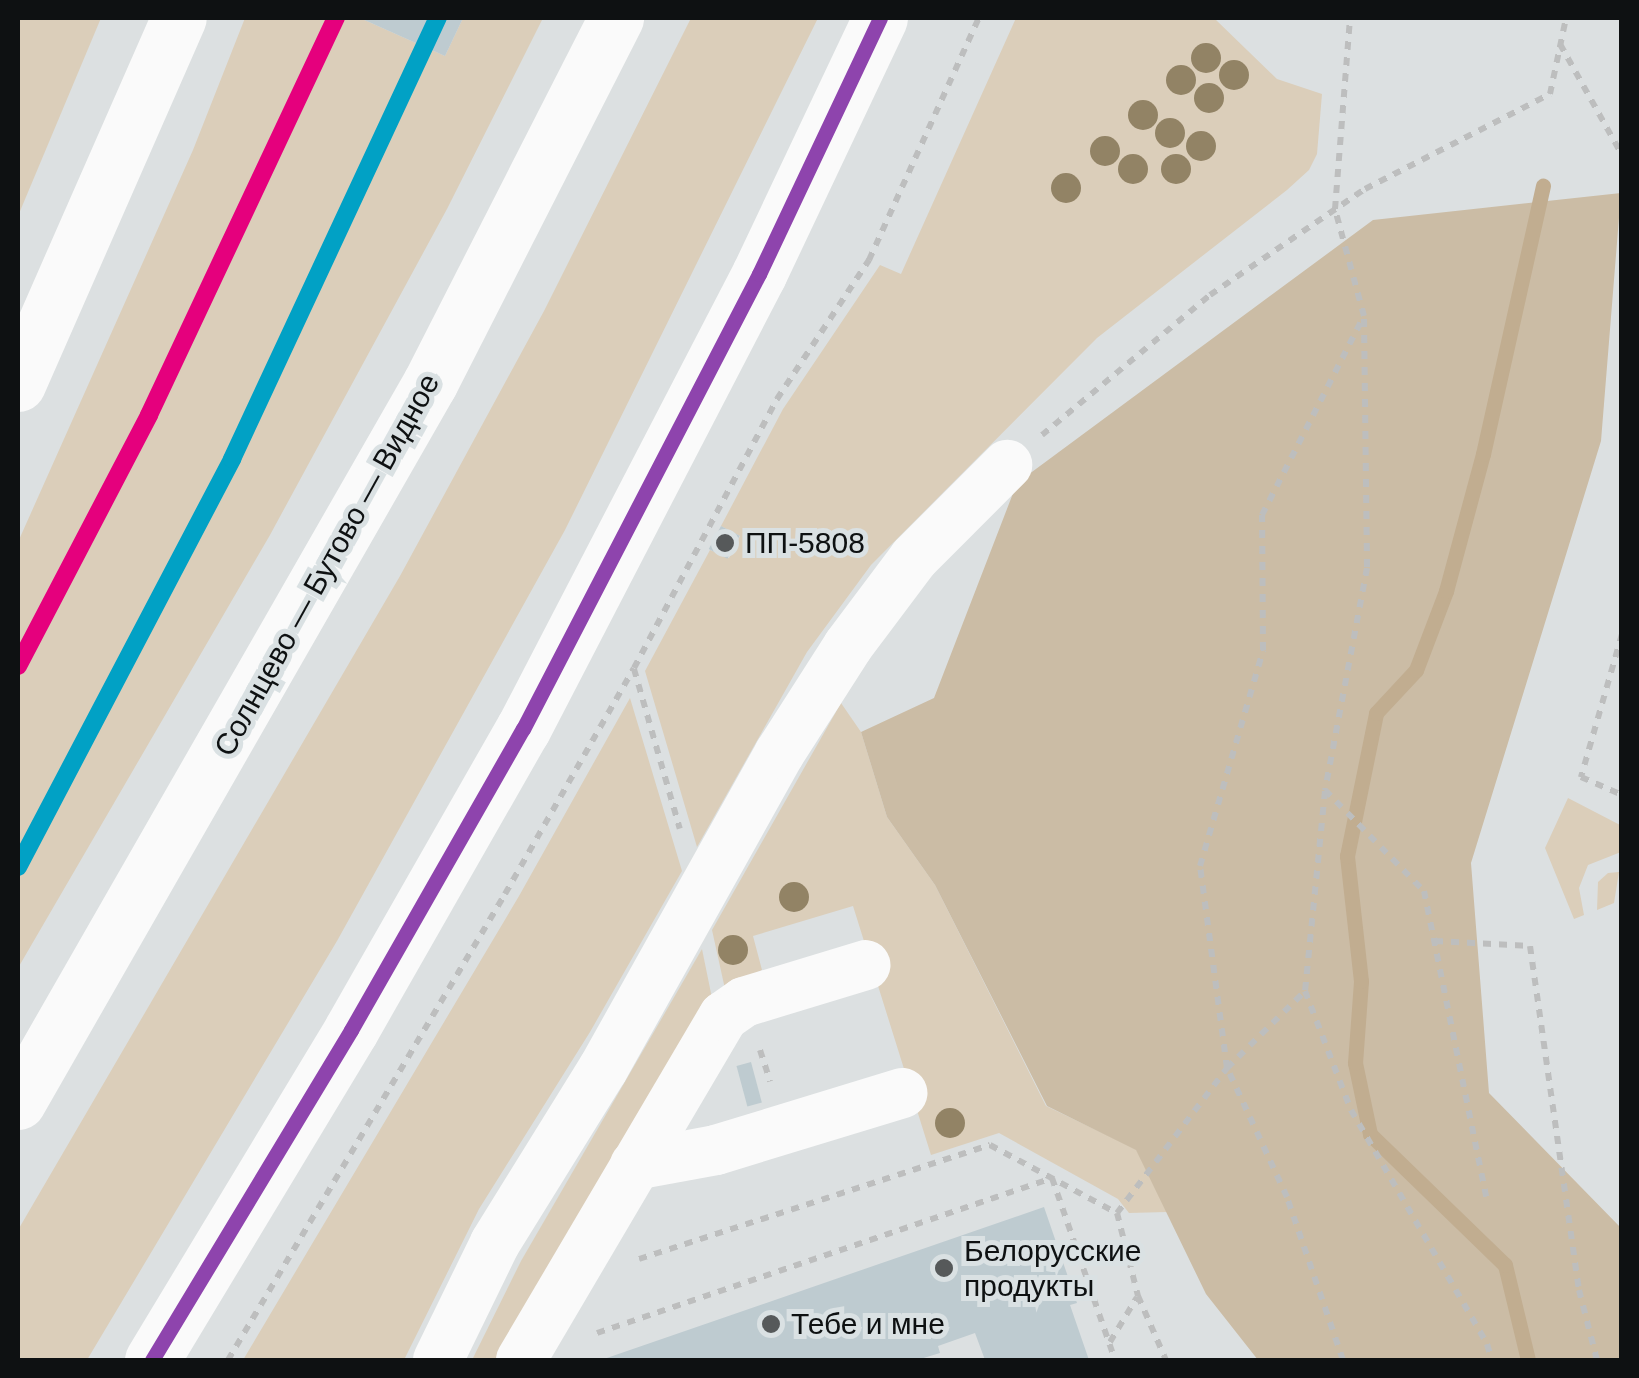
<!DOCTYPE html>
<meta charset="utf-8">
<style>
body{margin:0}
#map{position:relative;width:1639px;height:1378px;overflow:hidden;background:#dce0e1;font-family:Arial,sans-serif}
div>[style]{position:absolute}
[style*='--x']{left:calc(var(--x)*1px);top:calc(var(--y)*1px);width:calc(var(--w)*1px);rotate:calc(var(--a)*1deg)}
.green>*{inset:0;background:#dbceba}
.forest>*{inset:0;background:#cbbca5}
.stream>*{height:15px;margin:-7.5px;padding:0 7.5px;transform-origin:7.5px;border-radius:7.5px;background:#c1ad90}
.building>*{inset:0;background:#becbd0;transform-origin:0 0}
.path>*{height:6px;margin-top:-3px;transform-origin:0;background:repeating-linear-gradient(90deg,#bdbebe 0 8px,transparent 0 16px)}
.minor>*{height:50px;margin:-25px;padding:0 25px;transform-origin:25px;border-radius:25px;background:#fafafa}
.major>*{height:55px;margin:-27.5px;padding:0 27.5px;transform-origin:27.5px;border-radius:27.5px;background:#fafafa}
.bus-1>*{height:15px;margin:-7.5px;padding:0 7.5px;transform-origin:7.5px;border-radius:7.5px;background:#8e44ad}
.metro-1>*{height:18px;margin:-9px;padding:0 9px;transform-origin:9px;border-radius:9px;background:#01a1c5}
.metro-2>*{height:18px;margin:-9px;padding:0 9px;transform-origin:9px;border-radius:9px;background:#e5007d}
.trees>*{width:30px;height:30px;margin:-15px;border-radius:50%;background:#928365}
.dots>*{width:28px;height:28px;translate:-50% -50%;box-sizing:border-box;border:5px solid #dae1e3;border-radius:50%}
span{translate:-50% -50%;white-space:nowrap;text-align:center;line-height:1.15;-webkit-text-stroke:10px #dae1e3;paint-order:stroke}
.poi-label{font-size:30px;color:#0e1112}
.left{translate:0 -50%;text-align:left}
.street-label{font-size:30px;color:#0e1112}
.frame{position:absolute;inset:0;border:20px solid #0e1112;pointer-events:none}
</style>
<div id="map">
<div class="green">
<i style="clip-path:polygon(18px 18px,101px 18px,18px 216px)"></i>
<i style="clip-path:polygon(245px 18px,360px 18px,445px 56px,463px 18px,543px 18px,447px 209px,270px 535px,18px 968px,18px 542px,193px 150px)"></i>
<i style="clip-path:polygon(691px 18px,818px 18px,565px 530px,337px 941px,87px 1360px,18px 1360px,18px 1230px,400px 576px,544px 311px)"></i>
<i style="clip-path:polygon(1016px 18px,1214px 18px,1277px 79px,1322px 94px,1317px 154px,1309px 170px,1287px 190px,1097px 338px,871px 565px,807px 652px,697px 847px,645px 671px,710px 550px,729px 558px,740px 536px,721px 526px,783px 409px,880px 265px,901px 274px)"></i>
<i style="clip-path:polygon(630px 698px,682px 871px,590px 1032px,479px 1209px,404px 1360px,243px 1360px,519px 896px)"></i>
<i style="clip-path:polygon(841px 703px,861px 732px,887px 817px,935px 885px,1046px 1106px,1136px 1149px,1167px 1212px,1129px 1213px,1118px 1199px,999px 1133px,931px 1155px,853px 906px,753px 936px,762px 970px,725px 989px,712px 930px)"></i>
<i style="clip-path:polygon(1568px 798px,1622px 826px,1621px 852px,1588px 865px,1579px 888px,1584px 915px,1574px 919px,1545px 848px)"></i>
<i style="clip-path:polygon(1619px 872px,1614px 903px,1597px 910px,1598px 882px,1608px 873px)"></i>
<i style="clip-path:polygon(702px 949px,713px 1003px,498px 1360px,472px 1360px,521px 1261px)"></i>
</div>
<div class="forest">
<i style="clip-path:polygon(1621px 193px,1601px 441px,1471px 863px,1489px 1093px,1621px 1228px,1621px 1360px,1258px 1360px,1206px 1294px,1136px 1150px,1047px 1106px,935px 885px,887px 817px,861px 732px,934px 698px,1017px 483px,1373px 220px)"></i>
</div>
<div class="stream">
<i style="--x:1528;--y:1360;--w:98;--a:-103.6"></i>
<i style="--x:1505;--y:1265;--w:188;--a:-135.9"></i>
<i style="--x:1370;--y:1134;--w:73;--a:-101.9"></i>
<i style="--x:1355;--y:1063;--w:82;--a:-85.8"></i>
<i style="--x:1361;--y:981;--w:126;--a:-96.4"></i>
<i style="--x:1347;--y:856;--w:146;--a:-78.5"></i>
<i style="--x:1376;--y:713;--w:59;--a:-47.1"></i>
<i style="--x:1416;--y:670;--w:85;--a:-69.2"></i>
<i style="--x:1446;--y:591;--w:142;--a:-74.9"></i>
<i style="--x:1483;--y:454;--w:275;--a:-77.4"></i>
</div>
<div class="building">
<i style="clip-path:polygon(360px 18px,463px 18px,445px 56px)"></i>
<i style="left:721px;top:526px;width:21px;height:26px;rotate:28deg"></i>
<i style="left:751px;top:1062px;width:42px;height:15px;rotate:75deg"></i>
<i style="clip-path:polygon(1044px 1207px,1077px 1303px,1070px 1305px,1089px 1360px,985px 1360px,975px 1333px,938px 1346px,940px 1353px,917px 1360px,601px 1360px)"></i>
</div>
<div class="path">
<i style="--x:1560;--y:44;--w:127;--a:60.8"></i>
<i style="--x:1364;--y:319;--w:249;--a:89.3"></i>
<i style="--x:1367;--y:568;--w:226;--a:100.7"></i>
<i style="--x:1325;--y:790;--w:141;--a:45.6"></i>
<i style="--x:1424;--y:891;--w:312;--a:78.5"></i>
<i style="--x:1042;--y:435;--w:219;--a:-39.8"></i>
<i style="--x:1210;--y:295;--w:188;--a:-34.4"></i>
<i style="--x:1365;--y:189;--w:208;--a:-27.2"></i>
<i style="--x:1550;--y:94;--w:78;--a:-78.1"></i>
<i style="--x:1622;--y:634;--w:149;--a:106"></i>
<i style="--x:1581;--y:777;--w:45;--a:23.7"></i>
<i style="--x:634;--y:669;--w:166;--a:74"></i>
<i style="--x:1325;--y:791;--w:201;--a:95.7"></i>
<i style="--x:1305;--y:991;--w:128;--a:68.9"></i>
<i style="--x:1351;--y:1110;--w:271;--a:59.8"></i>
<i style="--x:1487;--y:1344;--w:17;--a:73"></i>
<i style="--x:1435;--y:941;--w:95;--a:3"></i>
<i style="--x:1530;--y:946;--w:347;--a:81.9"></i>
<i style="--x:1579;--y:1290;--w:72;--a:75.6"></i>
<i style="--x:760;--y:1050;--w:33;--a:72"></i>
<i style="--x:1117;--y:1213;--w:182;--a:-52.8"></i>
<i style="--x:1227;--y:1068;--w:110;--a:-44.6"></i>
<i style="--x:639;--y:1259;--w:369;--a:-18"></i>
<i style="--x:990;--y:1145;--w:144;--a:28.2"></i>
<i style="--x:1117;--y:1213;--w:86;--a:75.8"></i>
<i style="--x:1138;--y:1296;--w:70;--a:66.4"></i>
<i style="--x:597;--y:1333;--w:481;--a:-18.8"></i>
<i style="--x:1052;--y:1178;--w:193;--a:70.9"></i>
<i style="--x:1110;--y:1342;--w:52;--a:-59"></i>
<i style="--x:228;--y:1360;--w:542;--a:-59.27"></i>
<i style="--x:505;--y:894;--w:260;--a:-60.3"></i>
<i style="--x:634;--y:668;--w:305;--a:-62"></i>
<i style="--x:777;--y:399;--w:167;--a:-56.5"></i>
<i style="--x:869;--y:260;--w:266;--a:-65.6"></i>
<i style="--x:1343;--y:1360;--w:172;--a:-109"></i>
<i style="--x:1287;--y:1197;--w:142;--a:-114.9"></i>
<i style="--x:1227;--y:1068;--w:204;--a:-97.6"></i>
<i style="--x:1200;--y:866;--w:225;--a:-73.7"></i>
<i style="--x:1263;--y:650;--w:135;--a:-90.4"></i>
<i style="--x:1262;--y:515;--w:224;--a:-62.9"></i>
<i style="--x:1364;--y:316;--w:111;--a:-105.2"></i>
<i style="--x:1335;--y:209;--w:192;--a:-85.5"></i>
</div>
<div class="minor">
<i style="--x:635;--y:1165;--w:82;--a:-10.5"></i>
<i style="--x:716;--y:1150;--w:195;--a:-17"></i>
<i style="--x:438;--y:1360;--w:130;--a:-64"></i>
<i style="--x:495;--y:1243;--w:205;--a:-58.2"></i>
<i style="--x:603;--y:1069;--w:361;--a:-60.8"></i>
<i style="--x:779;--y:754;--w:128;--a:-57.4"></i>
<i style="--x:848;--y:646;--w:110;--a:-53.1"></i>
<i style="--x:914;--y:558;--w:132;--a:-45"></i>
<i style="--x:521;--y:1360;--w:399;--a:-59.5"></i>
<i style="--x:724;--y:1016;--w:24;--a:-35"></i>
<i style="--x:744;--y:1002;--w:127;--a:-16.9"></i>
</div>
<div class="major">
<i style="--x:18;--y:384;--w:400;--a:-66.3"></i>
<i style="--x:18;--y:1102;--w:829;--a:-60.19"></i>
<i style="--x:430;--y:383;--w:410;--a:-63"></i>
<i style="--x:152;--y:1360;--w:385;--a:-58.9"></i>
<i style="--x:351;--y:1030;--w:347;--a:-60.3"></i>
<i style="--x:523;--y:729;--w:513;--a:-62.59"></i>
<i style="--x:759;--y:274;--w:283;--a:-64.7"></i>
</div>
<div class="bus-1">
<i style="--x:152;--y:1360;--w:385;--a:-58.9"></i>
<i style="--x:351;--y:1030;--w:347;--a:-60.3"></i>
<i style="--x:523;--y:729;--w:513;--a:-62.59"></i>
<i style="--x:759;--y:274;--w:283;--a:-64.7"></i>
</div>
<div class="metro-1">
<i style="--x:18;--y:867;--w:461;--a:-62.3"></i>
<i style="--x:232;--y:459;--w:487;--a:-65"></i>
</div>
<div class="metro-2">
<i style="--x:18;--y:666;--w:283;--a:-62.4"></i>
<i style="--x:149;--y:415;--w:439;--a:-64.8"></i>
</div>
<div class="trees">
<i style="left:1206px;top:58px"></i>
<i style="left:1234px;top:75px"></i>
<i style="left:1181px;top:80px"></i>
<i style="left:1209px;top:98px"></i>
<i style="left:1143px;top:115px"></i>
<i style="left:1170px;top:133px"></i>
<i style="left:1201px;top:146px"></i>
<i style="left:1105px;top:151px"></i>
<i style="left:1133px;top:169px"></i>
<i style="left:1176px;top:169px"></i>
<i style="left:1066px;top:188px"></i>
<i style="left:794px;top:897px"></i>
<i style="left:733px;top:950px"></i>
<i style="left:950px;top:1123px"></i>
</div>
<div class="dots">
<i style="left:725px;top:543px;background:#56595a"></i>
<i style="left:944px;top:1268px;background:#56595a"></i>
<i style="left:771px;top:1324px;background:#56595a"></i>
</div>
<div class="poi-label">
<span class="left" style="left:745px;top:543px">ПП-5808</span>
<span class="left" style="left:964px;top:1268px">Белорусские<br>продукты</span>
<span class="left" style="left:791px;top:1324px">Тебе и мне</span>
</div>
<div class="street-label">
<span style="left:327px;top:565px;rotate:-61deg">Солнцево — Бутово — Видное</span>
</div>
<div class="frame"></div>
</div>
